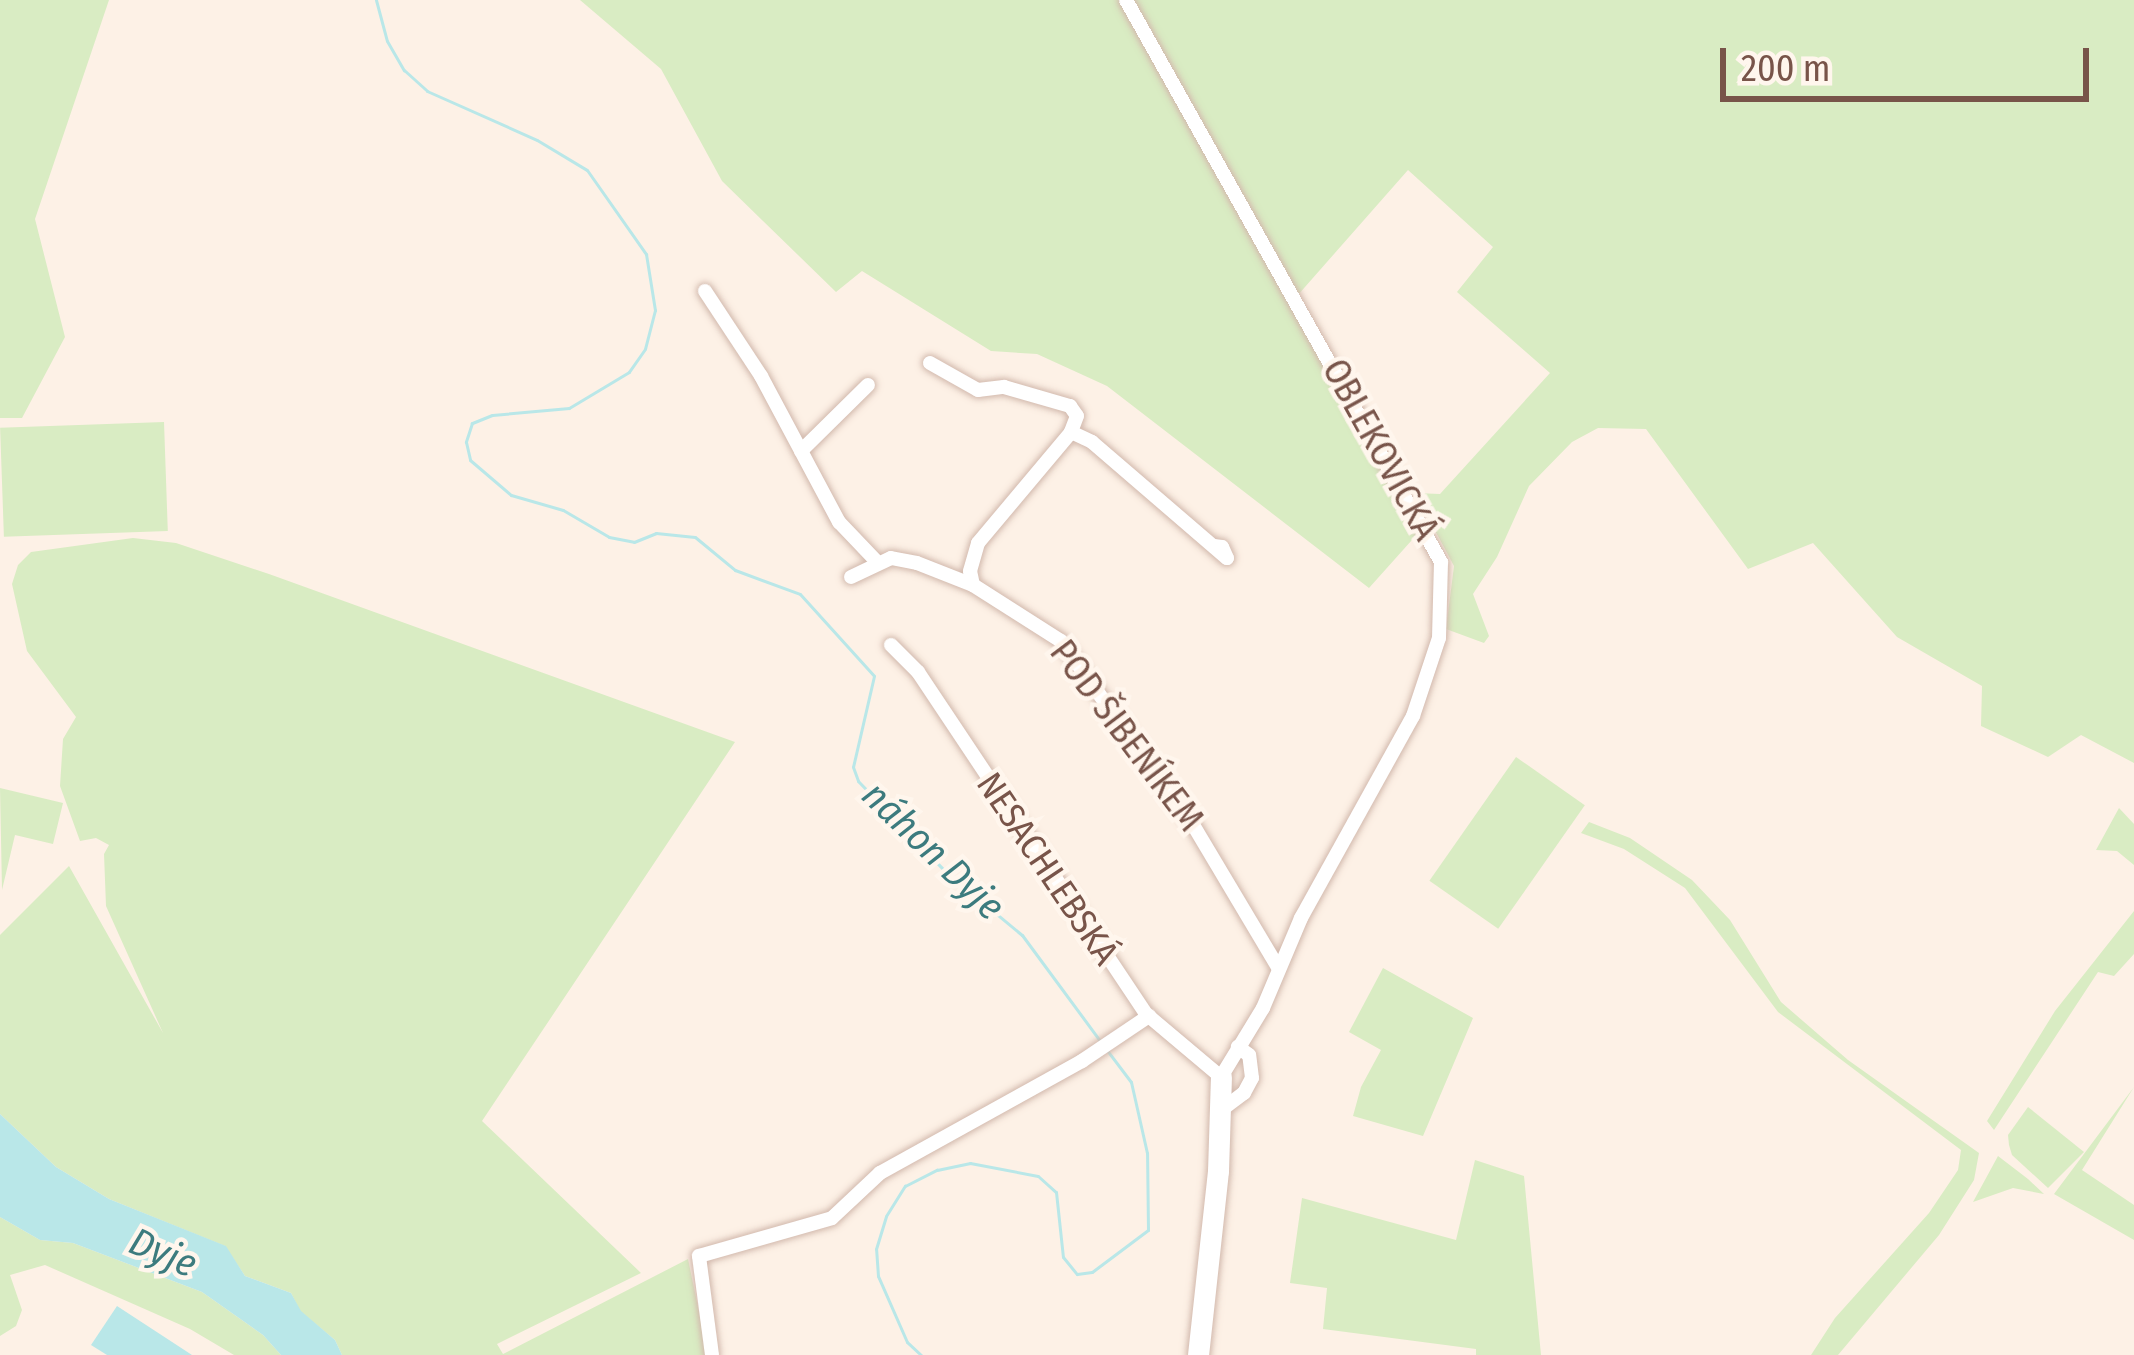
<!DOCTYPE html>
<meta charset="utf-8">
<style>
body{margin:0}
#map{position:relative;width:2134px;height:1355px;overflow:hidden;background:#fdf1e6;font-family:"Fira Sans Condensed",sans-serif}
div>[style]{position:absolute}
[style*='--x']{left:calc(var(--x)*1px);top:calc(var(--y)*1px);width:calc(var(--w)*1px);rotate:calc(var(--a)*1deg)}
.green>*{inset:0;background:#d9ecc3;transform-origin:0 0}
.water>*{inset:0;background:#b9e7e8}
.stream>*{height:3px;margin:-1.5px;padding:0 1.5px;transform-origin:1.5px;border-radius:1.5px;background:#b9e7e8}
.roads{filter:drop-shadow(0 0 3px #d2b9ad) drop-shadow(0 0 3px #d2b9ad)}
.street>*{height:14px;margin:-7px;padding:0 7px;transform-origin:7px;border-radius:7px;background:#fff}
.secondary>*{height:21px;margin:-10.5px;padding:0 10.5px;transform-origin:10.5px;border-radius:10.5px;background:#fff}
span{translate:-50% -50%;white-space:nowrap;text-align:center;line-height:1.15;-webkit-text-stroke:9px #fff6ed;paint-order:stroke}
.street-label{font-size:36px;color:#785449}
.water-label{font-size:39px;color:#3c7b7e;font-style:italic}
.scale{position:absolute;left:1720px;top:48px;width:369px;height:54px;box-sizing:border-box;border:6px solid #785449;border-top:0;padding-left:15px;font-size:36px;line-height:42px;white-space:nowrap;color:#785449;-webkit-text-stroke:9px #fff6ed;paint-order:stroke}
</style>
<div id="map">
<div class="green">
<i style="clip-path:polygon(0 0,109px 0,35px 219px,65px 337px,22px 418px,0 418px)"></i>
<i style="clip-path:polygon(580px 0,1119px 0,1225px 189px,1133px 0,2134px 0,2134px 763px,2081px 735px,2048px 757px,1981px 726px,1982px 686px,1897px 637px,1813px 543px,1748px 569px,1646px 429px,1598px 428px,1572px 442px,1529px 486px,1497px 557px,1473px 594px,1489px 636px,1484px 643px,1446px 629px,1454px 566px,1415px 493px,1440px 494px,1550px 373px,1457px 292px,1493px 247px,1408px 170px,1290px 304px,1420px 531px,1369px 588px,1107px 386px,1037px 354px,991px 351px,862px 271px,836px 292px,722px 181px,661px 69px)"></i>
<i style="left:164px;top:422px;width:109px;height:164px;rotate:88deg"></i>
<i style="clip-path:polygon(133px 538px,176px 543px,269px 574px,735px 742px,482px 1121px,641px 1273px,497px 1344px,503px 1354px,688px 1259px,708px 1355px,342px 1355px,335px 1340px,300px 1311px,291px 1293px,245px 1276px,225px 1246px,109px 1199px,56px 1167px,0 1114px,0 935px,69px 866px,163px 1033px,106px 906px,104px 854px,109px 845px,96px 838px,80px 841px,60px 786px,63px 739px,76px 717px,27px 651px,12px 584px,18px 565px,31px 552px)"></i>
<i style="left:1516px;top:757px;width:84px;height:151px;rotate:35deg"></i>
<i style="clip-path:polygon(0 788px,63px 803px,53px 844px,15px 835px,2px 890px)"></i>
<i style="clip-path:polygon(2119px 808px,2134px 824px,2134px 865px,2117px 851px,2096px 850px)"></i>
<i style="clip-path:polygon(1589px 822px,1630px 838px,1692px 880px,1730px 920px,1781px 1002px,1848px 1060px,1979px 1153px,1974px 1180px,1939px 1235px,1838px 1355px,1811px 1355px,1835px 1318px,1929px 1213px,1958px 1170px,1961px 1150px,1778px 1012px,1685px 888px,1624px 849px,1581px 833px)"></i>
<i style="clip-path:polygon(2134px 911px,2134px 954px,2114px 976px,2098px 972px,1994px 1130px,1987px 1121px,2055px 1011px)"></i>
<i style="clip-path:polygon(1383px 968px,1473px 1018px,1423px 1136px,1353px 1116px,1361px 1087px,1381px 1050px,1349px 1032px)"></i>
<i style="clip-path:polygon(2134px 1087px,2082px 1170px,2134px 1205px,2134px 1240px,2054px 1194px)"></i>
<i style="clip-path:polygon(2028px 1107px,2084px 1152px,2048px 1188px,2012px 1155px,2009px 1145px,2008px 1135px)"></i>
<i style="clip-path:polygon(1998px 1156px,2028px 1179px,2044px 1194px,2013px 1188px,1973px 1202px)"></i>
<i style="clip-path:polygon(1475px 1160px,1524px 1176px,1541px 1355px,1476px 1355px,1476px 1349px,1323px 1329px,1327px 1288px,1290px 1283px,1302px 1198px,1456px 1240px)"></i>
<i style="clip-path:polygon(0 1217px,40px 1240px,73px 1243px,202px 1292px,263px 1335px,281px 1355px,234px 1355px,190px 1329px,45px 1265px,10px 1275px,22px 1310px,16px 1326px,0 1336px)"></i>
</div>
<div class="water">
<i style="clip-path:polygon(0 1114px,56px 1167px,109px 1199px,226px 1246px,245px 1276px,291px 1293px,301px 1311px,335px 1340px,342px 1355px,281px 1355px,263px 1335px,202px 1292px,73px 1243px,40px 1240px,0 1217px)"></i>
<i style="clip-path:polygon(117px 1306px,192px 1355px,107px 1355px,91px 1345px)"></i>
</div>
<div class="stream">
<i style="--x:376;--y:0;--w:42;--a:75"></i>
<i style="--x:387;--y:41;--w:34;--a:60"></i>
<i style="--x:404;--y:70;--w:31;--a:42"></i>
<i style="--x:427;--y:91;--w:120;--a:24"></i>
<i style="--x:537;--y:140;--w:58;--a:31"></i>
<i style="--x:587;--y:170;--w:103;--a:54.9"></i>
<i style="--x:646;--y:254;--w:57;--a:80.9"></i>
<i style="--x:655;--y:310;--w:40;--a:104.4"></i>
<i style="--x:645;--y:349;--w:28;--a:125"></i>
<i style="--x:629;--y:372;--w:70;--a:149"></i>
<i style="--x:569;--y:408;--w:77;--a:174.8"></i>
<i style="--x:492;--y:415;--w:22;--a:158"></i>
<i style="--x:472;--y:423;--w:20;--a:108"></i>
<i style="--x:466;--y:442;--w:18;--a:77"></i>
<i style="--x:470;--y:460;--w:54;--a:40.5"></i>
<i style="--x:511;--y:495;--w:54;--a:16.1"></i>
<i style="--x:563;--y:510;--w:53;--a:30.4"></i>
<i style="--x:609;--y:537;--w:25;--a:11"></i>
<i style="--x:634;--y:542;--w:24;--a:-22"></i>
<i style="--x:656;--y:533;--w:39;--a:6"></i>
<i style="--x:695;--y:537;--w:52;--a:39.5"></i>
<i style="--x:735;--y:570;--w:69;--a:20.3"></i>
<i style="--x:800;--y:594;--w:110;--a:47.9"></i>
<i style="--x:874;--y:676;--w:93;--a:103"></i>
<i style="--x:853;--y:767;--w:15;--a:70"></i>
<i style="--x:858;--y:781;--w:127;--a:46"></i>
<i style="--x:946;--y:872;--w:99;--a:39.7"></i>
<i style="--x:1022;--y:935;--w:133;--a:53.6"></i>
<i style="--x:921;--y:1355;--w:19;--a:-137"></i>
<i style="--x:907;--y:1342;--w:72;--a:-113.7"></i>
<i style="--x:878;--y:1276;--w:27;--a:-94"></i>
<i style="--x:876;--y:1249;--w:34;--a:-73"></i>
<i style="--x:886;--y:1216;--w:36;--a:-58"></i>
<i style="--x:905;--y:1186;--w:36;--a:-27"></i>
<i style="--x:937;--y:1170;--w:34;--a:-12"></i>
<i style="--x:970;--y:1163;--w:69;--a:10.8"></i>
<i style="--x:1038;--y:1176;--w:24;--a:42"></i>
<i style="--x:1056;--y:1192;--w:65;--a:83.9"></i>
<i style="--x:1063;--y:1257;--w:22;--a:51"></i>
<i style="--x:1077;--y:1274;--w:15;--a:-8"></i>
<i style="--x:1092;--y:1272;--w:70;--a:-36.9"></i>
<i style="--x:1148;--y:1230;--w:77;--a:-90.7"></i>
<i style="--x:1147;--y:1153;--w:73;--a:-102.7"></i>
<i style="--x:1131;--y:1082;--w:40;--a:-127"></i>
</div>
<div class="roads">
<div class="street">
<i style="--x:705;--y:291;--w:102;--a:56.6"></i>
<i style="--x:761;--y:376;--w:166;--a:61.9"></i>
<i style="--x:839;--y:522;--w:57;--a:46.4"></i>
<i style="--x:930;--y:363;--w:55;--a:29.4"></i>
<i style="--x:978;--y:390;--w:26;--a:-7"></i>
<i style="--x:1004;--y:387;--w:69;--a:16.1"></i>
<i style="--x:1070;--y:406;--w:12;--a:55"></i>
<i style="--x:1077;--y:416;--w:17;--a:111"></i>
<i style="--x:801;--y:451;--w:94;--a:-44.6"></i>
<i style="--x:851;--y:577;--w:44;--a:-25.4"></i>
<i style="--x:891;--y:558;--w:26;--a:11"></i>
<i style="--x:917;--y:563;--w:60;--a:21.4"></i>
<i style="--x:973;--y:585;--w:104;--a:32.5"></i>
<i style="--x:1061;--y:641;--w:224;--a:54.3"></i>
<i style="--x:1192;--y:823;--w:168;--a:59.2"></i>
<i style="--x:973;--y:585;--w:14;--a:-102"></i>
<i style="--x:970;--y:571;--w:29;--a:-74"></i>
<i style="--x:978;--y:543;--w:145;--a:-50"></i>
<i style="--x:1071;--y:432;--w:23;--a:25"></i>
<i style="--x:1092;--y:442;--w:178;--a:40.7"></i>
<i style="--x:1227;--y:558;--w:12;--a:-114"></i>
<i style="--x:1222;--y:547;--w:8;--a:-173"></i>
<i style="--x:891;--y:645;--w:38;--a:45"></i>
<i style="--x:918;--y:672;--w:410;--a:56.3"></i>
<i style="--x:1145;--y:1013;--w:99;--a:40.1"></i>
<i style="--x:1221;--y:1077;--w:81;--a:-58.7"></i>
<i style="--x:1263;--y:1008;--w:98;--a:-67.1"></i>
<i style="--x:1301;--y:918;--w:231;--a:-61"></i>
<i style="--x:1413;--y:716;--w:82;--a:-71.6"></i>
<i style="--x:1439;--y:638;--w:76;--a:-88.5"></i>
<i style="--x:1441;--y:562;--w:644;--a:-119.27"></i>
<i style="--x:1220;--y:1111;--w:30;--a:-37"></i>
<i style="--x:1244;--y:1093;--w:17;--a:-62"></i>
<i style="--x:1252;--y:1078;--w:23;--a:-97"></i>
<i style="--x:1249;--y:1055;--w:14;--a:-144"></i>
<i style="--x:712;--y:1355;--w:100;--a:-97.5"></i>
<i style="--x:699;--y:1256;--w:138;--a:-15.9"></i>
<i style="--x:832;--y:1218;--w:66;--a:-43.2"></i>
<i style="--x:880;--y:1173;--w:231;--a:-29"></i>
<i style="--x:1082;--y:1061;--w:81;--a:-33.9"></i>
</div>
<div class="secondary">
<i style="--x:1198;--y:1355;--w:185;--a:-83.8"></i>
<i style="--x:1218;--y:1171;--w:94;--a:-88.2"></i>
</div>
</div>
<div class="street-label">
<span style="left:1380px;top:450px;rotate:61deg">OBLEKOVICKÁ</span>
<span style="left:1126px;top:736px;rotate:53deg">POD ŠIBENÍKEM</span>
<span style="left:1047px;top:869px;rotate:56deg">NESACHLEBSKÁ</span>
</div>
<div class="water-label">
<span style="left:933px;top:851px;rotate:44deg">náhon Dyje</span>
<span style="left:163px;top:1253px;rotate:23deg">Dyje</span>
</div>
<div class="scale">200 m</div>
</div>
